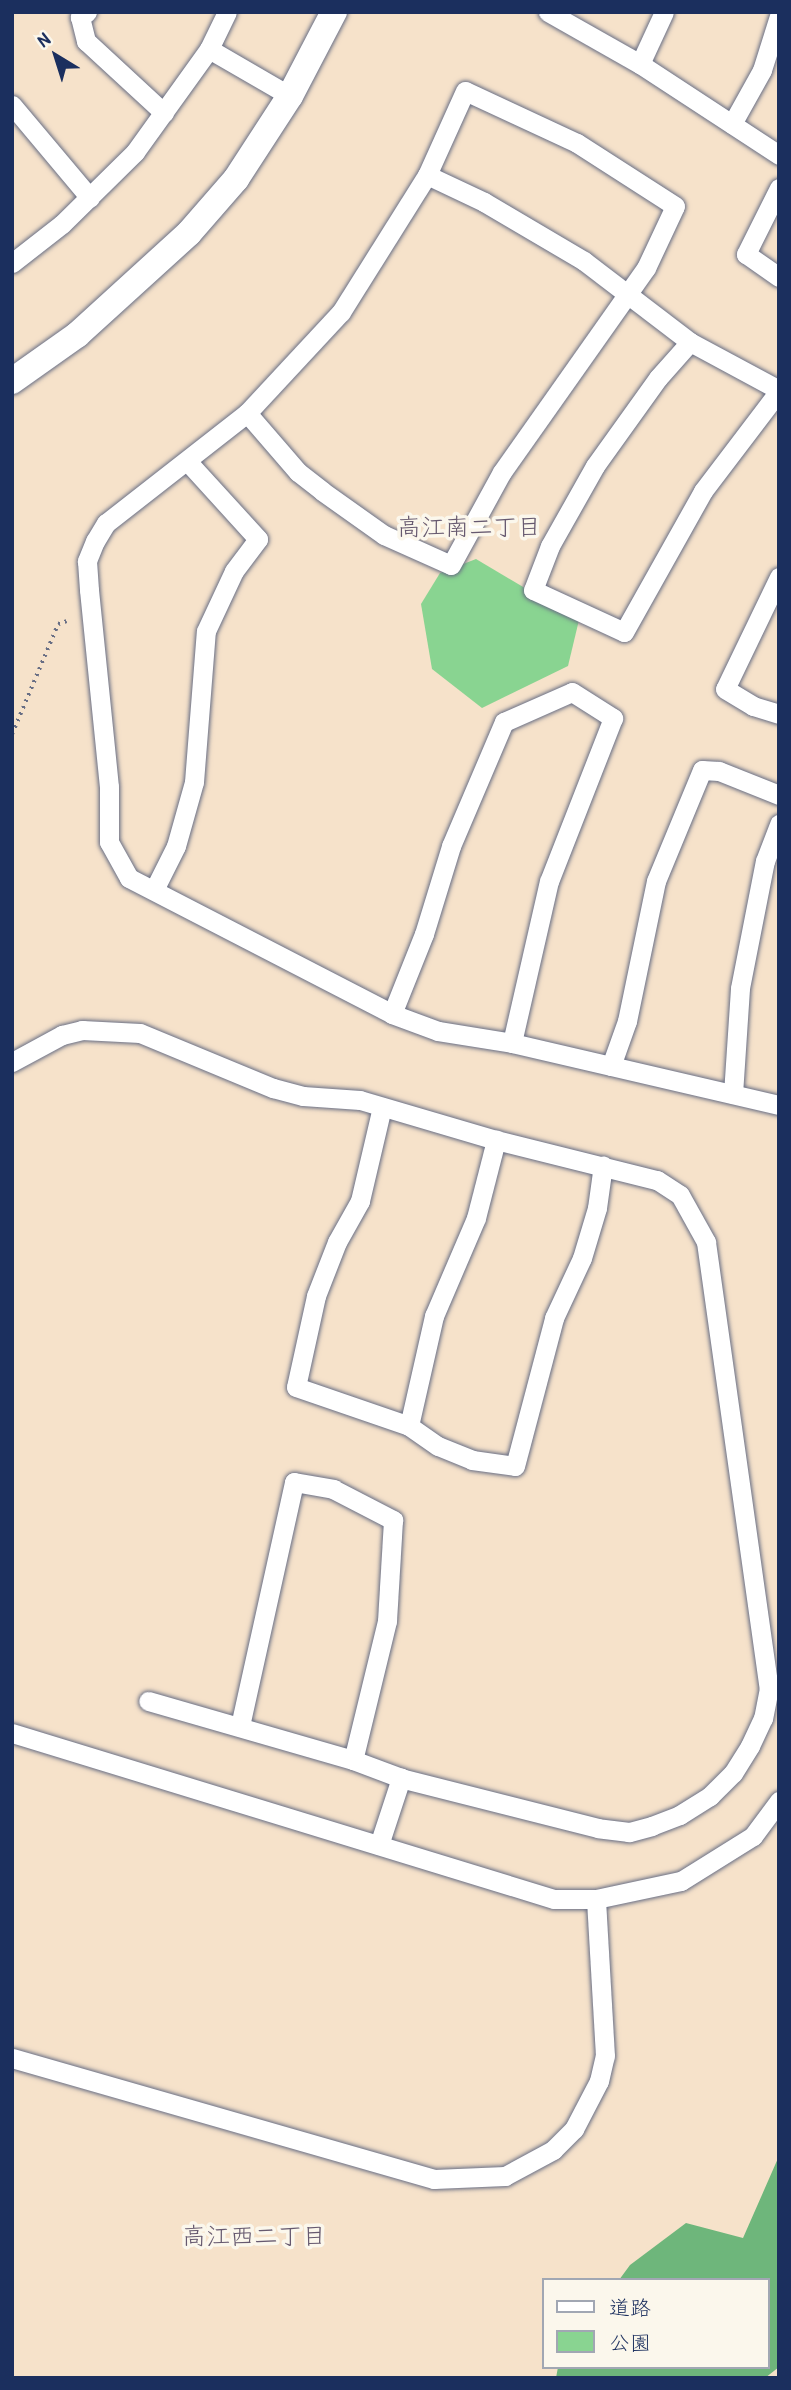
<!DOCTYPE html>
<meta charset="utf-8">
<style>
body{margin:0}
#map{position:relative;width:791px;height:2390px;overflow:hidden;background:#f6e2ca;font-family:"Patrick Hand","Klee One",sans-serif}
div>[style]{position:absolute}
[style*='--x']{left:calc(var(--x)*1px);top:calc(var(--y)*1px);width:calc(var(--w)*1px);rotate:calc(var(--a)*1deg)}
.green>*{inset:0;background:#89d491}
.forest>*{inset:0;background:#6eb67b}
.path>*{height:3.5px;margin-top:-1.75px;transform-origin:0;background:repeating-linear-gradient(90deg,#686e84 0 2px,transparent 0 7px)}
.roads{filter:drop-shadow(0 0 2px #686e84) drop-shadow(0 0 2px #686e84)}
.street>*{height:19px;margin:-9.5px;padding:0 9.5px;transform-origin:9.5px;border-radius:9.5px;background:#fff}
.secondary>*{height:26px;margin:-13px;padding:0 13px;transform-origin:13px;border-radius:13px;background:#fff}
span{translate:-50% -50%;white-space:nowrap;text-align:center;line-height:1.15;-webkit-text-stroke:7px #fbf7ec;paint-order:stroke}
.neighbourhood-label{font-size:24px;color:#66596f}
.frame{position:absolute;inset:0;border:14px solid #1b2f5e;pointer-events:none}
.legend{position:absolute;left:542px;top:2278px;width:228px;height:91px;box-sizing:border-box;background:#fbf7ec;border:2px solid #a1a7b3;margin:0;padding:9px 12px;list-style:none;font-size:21px;color:#1b2f5e}
.legend li{display:flex;align-items:center;gap:14px;height:35px}
.legend b{width:35px;border:2px solid #a1a7b3}
.north{position:absolute;left:21px;top:21px;width:70px;height:70px;-webkit-text-stroke:5px #fbf7ec;paint-order:stroke;rotate:322deg;font-size:19px;font-weight:700;line-height:28px;text-align:center;color:#1b2f5e}
.north::after{content:'';display:block;margin:auto;width:24px;height:32px;background:#1b2f5e;clip-path:polygon(50% 0,100% 100%,50% 72%,0 100%)}
</style>
<div id="map">
<div class="green">
<i style="clip-path:polygon(476px 559px,579px 620px,568px 666px,482px 708px,432px 669px,421px 604px,440px 573px)"></i>
</div>
<div class="forest">
<i style="clip-path:polygon(779px 2156px,779px 2367px,765px 2378px,556px 2378px,558px 2367px,768px 2367px,768px 2280px,619px 2280px,630px 2265px,686px 2223px,743px 2238px)"></i>
</div>
<div class="path">
<i style="--x:12;--y:734;--w:119;--a:-67.3"></i>
<i style="--x:58;--y:624;--w:9;--a:-18"></i>
</div>
<div class="roads">
<div class="street">
<i style="--x:87;--y:12;--w:9;--a:144"></i>
<i style="--x:80;--y:17;--w:25;--a:76"></i>
<i style="--x:86;--y:41;--w:106;--a:42.7"></i>
<i style="--x:548;--y:12;--w:106;--a:29.5"></i>
<i style="--x:640;--y:64;--w:166;--a:33.2"></i>
<i style="--x:209;--y:49;--w:94;--a:30.1"></i>
<i style="--x:640;--y:64;--w:57;--a:-65.2"></i>
<i style="--x:12;--y:105;--w:121;--a:50"></i>
<i style="--x:732;--y:124;--w:62;--a:-60.9"></i>
<i style="--x:762;--y:70;--w:57;--a:-72.5"></i>
<i style="--x:427;--y:175;--w:63;--a:25.3"></i>
<i style="--x:484;--y:202;--w:116;--a:30.5"></i>
<i style="--x:584;--y:261;--w:133;--a:37.4"></i>
<i style="--x:690;--y:342;--w:101;--a:28.3"></i>
<i style="--x:779;--y:188;--w:74;--a:116.6"></i>
<i style="--x:746;--y:254;--w:40;--a:34.9"></i>
<i style="--x:12;--y:263;--w:63;--a:-38"></i>
<i style="--x:62;--y:224;--w:103;--a:-44.6"></i>
<i style="--x:135;--y:152;--w:127;--a:-54.3"></i>
<i style="--x:209;--y:49;--w:41;--a:-64.1"></i>
<i style="--x:690;--y:342;--w:48;--a:131.6"></i>
<i style="--x:658;--y:378;--w:108;--a:125.6"></i>
<i style="--x:595;--y:466;--w:92;--a:119.4"></i>
<i style="--x:550;--y:546;--w:47;--a:111.1"></i>
<i style="--x:533;--y:590;--w:100;--a:24.8"></i>
<i style="--x:624;--y:632;--w:162;--a:-60.7"></i>
<i style="--x:703;--y:491;--w:126;--a:-52.8"></i>
<i style="--x:247;--y:413;--w:78;--a:49.2"></i>
<i style="--x:298;--y:472;--w:31;--a:38"></i>
<i style="--x:322;--y:491;--w:76;--a:35.4"></i>
<i style="--x:384;--y:535;--w:73;--a:24.1"></i>
<i style="--x:451;--y:565;--w:106;--a:-61.3"></i>
<i style="--x:502;--y:472;--w:250;--a:-54.8"></i>
<i style="--x:646;--y:268;--w:68;--a:-64.9"></i>
<i style="--x:675;--y:206;--w:117;--a:-147.3"></i>
<i style="--x:577;--y:143;--w:123;--a:-155.1"></i>
<i style="--x:465;--y:91;--w:92;--a:114.3"></i>
<i style="--x:427;--y:175;--w:162;--a:122.1"></i>
<i style="--x:341;--y:312;--w:138;--a:132.9"></i>
<i style="--x:247;--y:413;--w:179;--a:142"></i>
<i style="--x:106;--y:523;--w:21;--a:121"></i>
<i style="--x:95;--y:541;--w:22;--a:112"></i>
<i style="--x:87;--y:561;--w:29;--a:86"></i>
<i style="--x:89;--y:590;--w:198;--a:84.2"></i>
<i style="--x:109;--y:787;--w:55;--a:90"></i>
<i style="--x:109;--y:842;--w:41;--a:60.9"></i>
<i style="--x:129;--y:878;--w:296;--a:27.3"></i>
<i style="--x:392;--y:1014;--w:49;--a:20.3"></i>
<i style="--x:438;--y:1031;--w:75;--a:9.2"></i>
<i style="--x:512;--y:1043;--w:274;--a:13.1"></i>
<i style="--x:779;--y:577;--w:124;--a:115.7"></i>
<i style="--x:725;--y:689;--w:33;--a:31"></i>
<i style="--x:753;--y:706;--w:27;--a:17"></i>
<i style="--x:154;--y:890;--w:49;--a:-63.4"></i>
<i style="--x:176;--y:846;--w:66;--a:-74.3"></i>
<i style="--x:194;--y:782;--w:151;--a:-85.5"></i>
<i style="--x:206;--y:631;--w:66;--a:-65"></i>
<i style="--x:234;--y:571;--w:40;--a:-53"></i>
<i style="--x:258;--y:539;--w:105;--a:-132.3"></i>
<i style="--x:392;--y:1014;--w:86;--a:-68.2"></i>
<i style="--x:424;--y:934;--w:92;--a:-72.9"></i>
<i style="--x:451;--y:846;--w:135;--a:-66.9"></i>
<i style="--x:504;--y:722;--w:74;--a:-23.8"></i>
<i style="--x:572;--y:692;--w:49;--a:32.4"></i>
<i style="--x:613;--y:718;--w:175;--a:111.4"></i>
<i style="--x:549;--y:881;--w:166;--a:102.9"></i>
<i style="--x:12;--y:1062;--w:57;--a:-28.4"></i>
<i style="--x:62;--y:1035;--w:21;--a:-14"></i>
<i style="--x:82;--y:1030;--w:58;--a:3"></i>
<i style="--x:140;--y:1033;--w:144;--a:22.5"></i>
<i style="--x:273;--y:1088;--w:31;--a:15"></i>
<i style="--x:303;--y:1096;--w:57;--a:4"></i>
<i style="--x:360;--y:1100;--w:142;--a:16.4"></i>
<i style="--x:496;--y:1140;--w:166;--a:14"></i>
<i style="--x:657;--y:1180;--w:27;--a:33"></i>
<i style="--x:680;--y:1195;--w:54;--a:61"></i>
<i style="--x:706;--y:1242;--w:450;--a:82"></i>
<i style="--x:769;--y:1688;--w:31;--a:101"></i>
<i style="--x:763;--y:1718;--w:31;--a:115"></i>
<i style="--x:750;--y:1746;--w:32;--a:122"></i>
<i style="--x:733;--y:1773;--w:33;--a:135"></i>
<i style="--x:710;--y:1796;--w:36;--a:148"></i>
<i style="--x:680;--y:1815;--w:30;--a:159"></i>
<i style="--x:652;--y:1826;--w:24;--a:165"></i>
<i style="--x:629;--y:1832;--w:31;--a:-173"></i>
<i style="--x:598;--y:1828;--w:203;--a:-165.8"></i>
<i style="--x:401;--y:1778;--w:51;--a:-159.4"></i>
<i style="--x:353;--y:1760;--w:213;--a:-163.9"></i>
<i style="--x:611;--y:1066;--w:48;--a:-70.4"></i>
<i style="--x:627;--y:1021;--w:143;--a:-78.3"></i>
<i style="--x:656;--y:881;--w:120;--a:-67.5"></i>
<i style="--x:702;--y:770;--w:17;--a:3"></i>
<i style="--x:719;--y:771;--w:65;--a:21.8"></i>
<i style="--x:733;--y:1094;--w:106;--a:-86.2"></i>
<i style="--x:740;--y:988;--w:129;--a:-78.9"></i>
<i style="--x:765;--y:861;--w:40;--a:-69"></i>
<i style="--x:382;--y:1107;--w:97;--a:103.2"></i>
<i style="--x:360;--y:1201;--w:47;--a:119.3"></i>
<i style="--x:337;--y:1242;--w:58;--a:111.3"></i>
<i style="--x:316;--y:1296;--w:93;--a:102.4"></i>
<i style="--x:296;--y:1387;--w:120;--a:19"></i>
<i style="--x:409;--y:1426;--w:35;--a:35"></i>
<i style="--x:438;--y:1446;--w:37;--a:22"></i>
<i style="--x:472;--y:1460;--w:43;--a:7.9"></i>
<i style="--x:515;--y:1466;--w:153;--a:-75.2"></i>
<i style="--x:554;--y:1318;--w:66;--a:-65"></i>
<i style="--x:582;--y:1258;--w:52;--a:-73.3"></i>
<i style="--x:597;--y:1208;--w:43;--a:-82.1"></i>
<i style="--x:409;--y:1426;--w:113;--a:-77.2"></i>
<i style="--x:434;--y:1316;--w:107;--a:-66.8"></i>
<i style="--x:476;--y:1218;--w:81;--a:-75.6"></i>
<i style="--x:240;--y:1726;--w:250;--a:-77.5"></i>
<i style="--x:294;--y:1482;--w:40;--a:10"></i>
<i style="--x:333;--y:1489;--w:68;--a:27.3"></i>
<i style="--x:393;--y:1520;--w:101;--a:93.4"></i>
<i style="--x:387;--y:1621;--w:143;--a:103.7"></i>
<i style="--x:12;--y:1733;--w:567;--a:17.03"></i>
<i style="--x:554;--y:1899;--w:42;--a:0"></i>
<i style="--x:596;--y:1899;--w:87;--a:-12"></i>
<i style="--x:681;--y:1881;--w:85;--a:-32"></i>
<i style="--x:753;--y:1836;--w:44;--a:-53.4"></i>
<i style="--x:379;--y:1845;--w:71;--a:-71.8"></i>
<i style="--x:12;--y:2058;--w:439;--a:16"></i>
<i style="--x:434;--y:2179;--w:71;--a:-2.4"></i>
<i style="--x:505;--y:2176;--w:55;--a:-28.4"></i>
<i style="--x:553;--y:2150;--w:30;--a:-45"></i>
<i style="--x:574;--y:2129;--w:54;--a:-62.5"></i>
<i style="--x:599;--y:2081;--w:26;--a:-77"></i>
<i style="--x:605;--y:2056;--w:157;--a:-93.3"></i>
</div>
<div class="secondary">
<i style="--x:12;--y:381;--w:80;--a:-35.3"></i>
<i style="--x:77;--y:335;--w:151;--a:-42.3"></i>
<i style="--x:189;--y:233;--w:72;--a:-49"></i>
<i style="--x:236;--y:179;--w:99;--a:-57"></i>
<i style="--x:290;--y:96;--w:95;--a:-62.4"></i>
</div>
</div>
<div class="neighbourhood-label">
<span style="left:469px;top:527px">高江南二丁目</span>
<span style="left:254px;top:2236px">高江西二丁目</span>
</div>
<div class="frame"></div>
<ul class="legend">
<li><b style="height:9px;background:#fff"></b>道路</li>
<li><b style="height:19px;background:#89d491"></b>公園</li>
</ul>
<div class="north">N</div>
</div>
